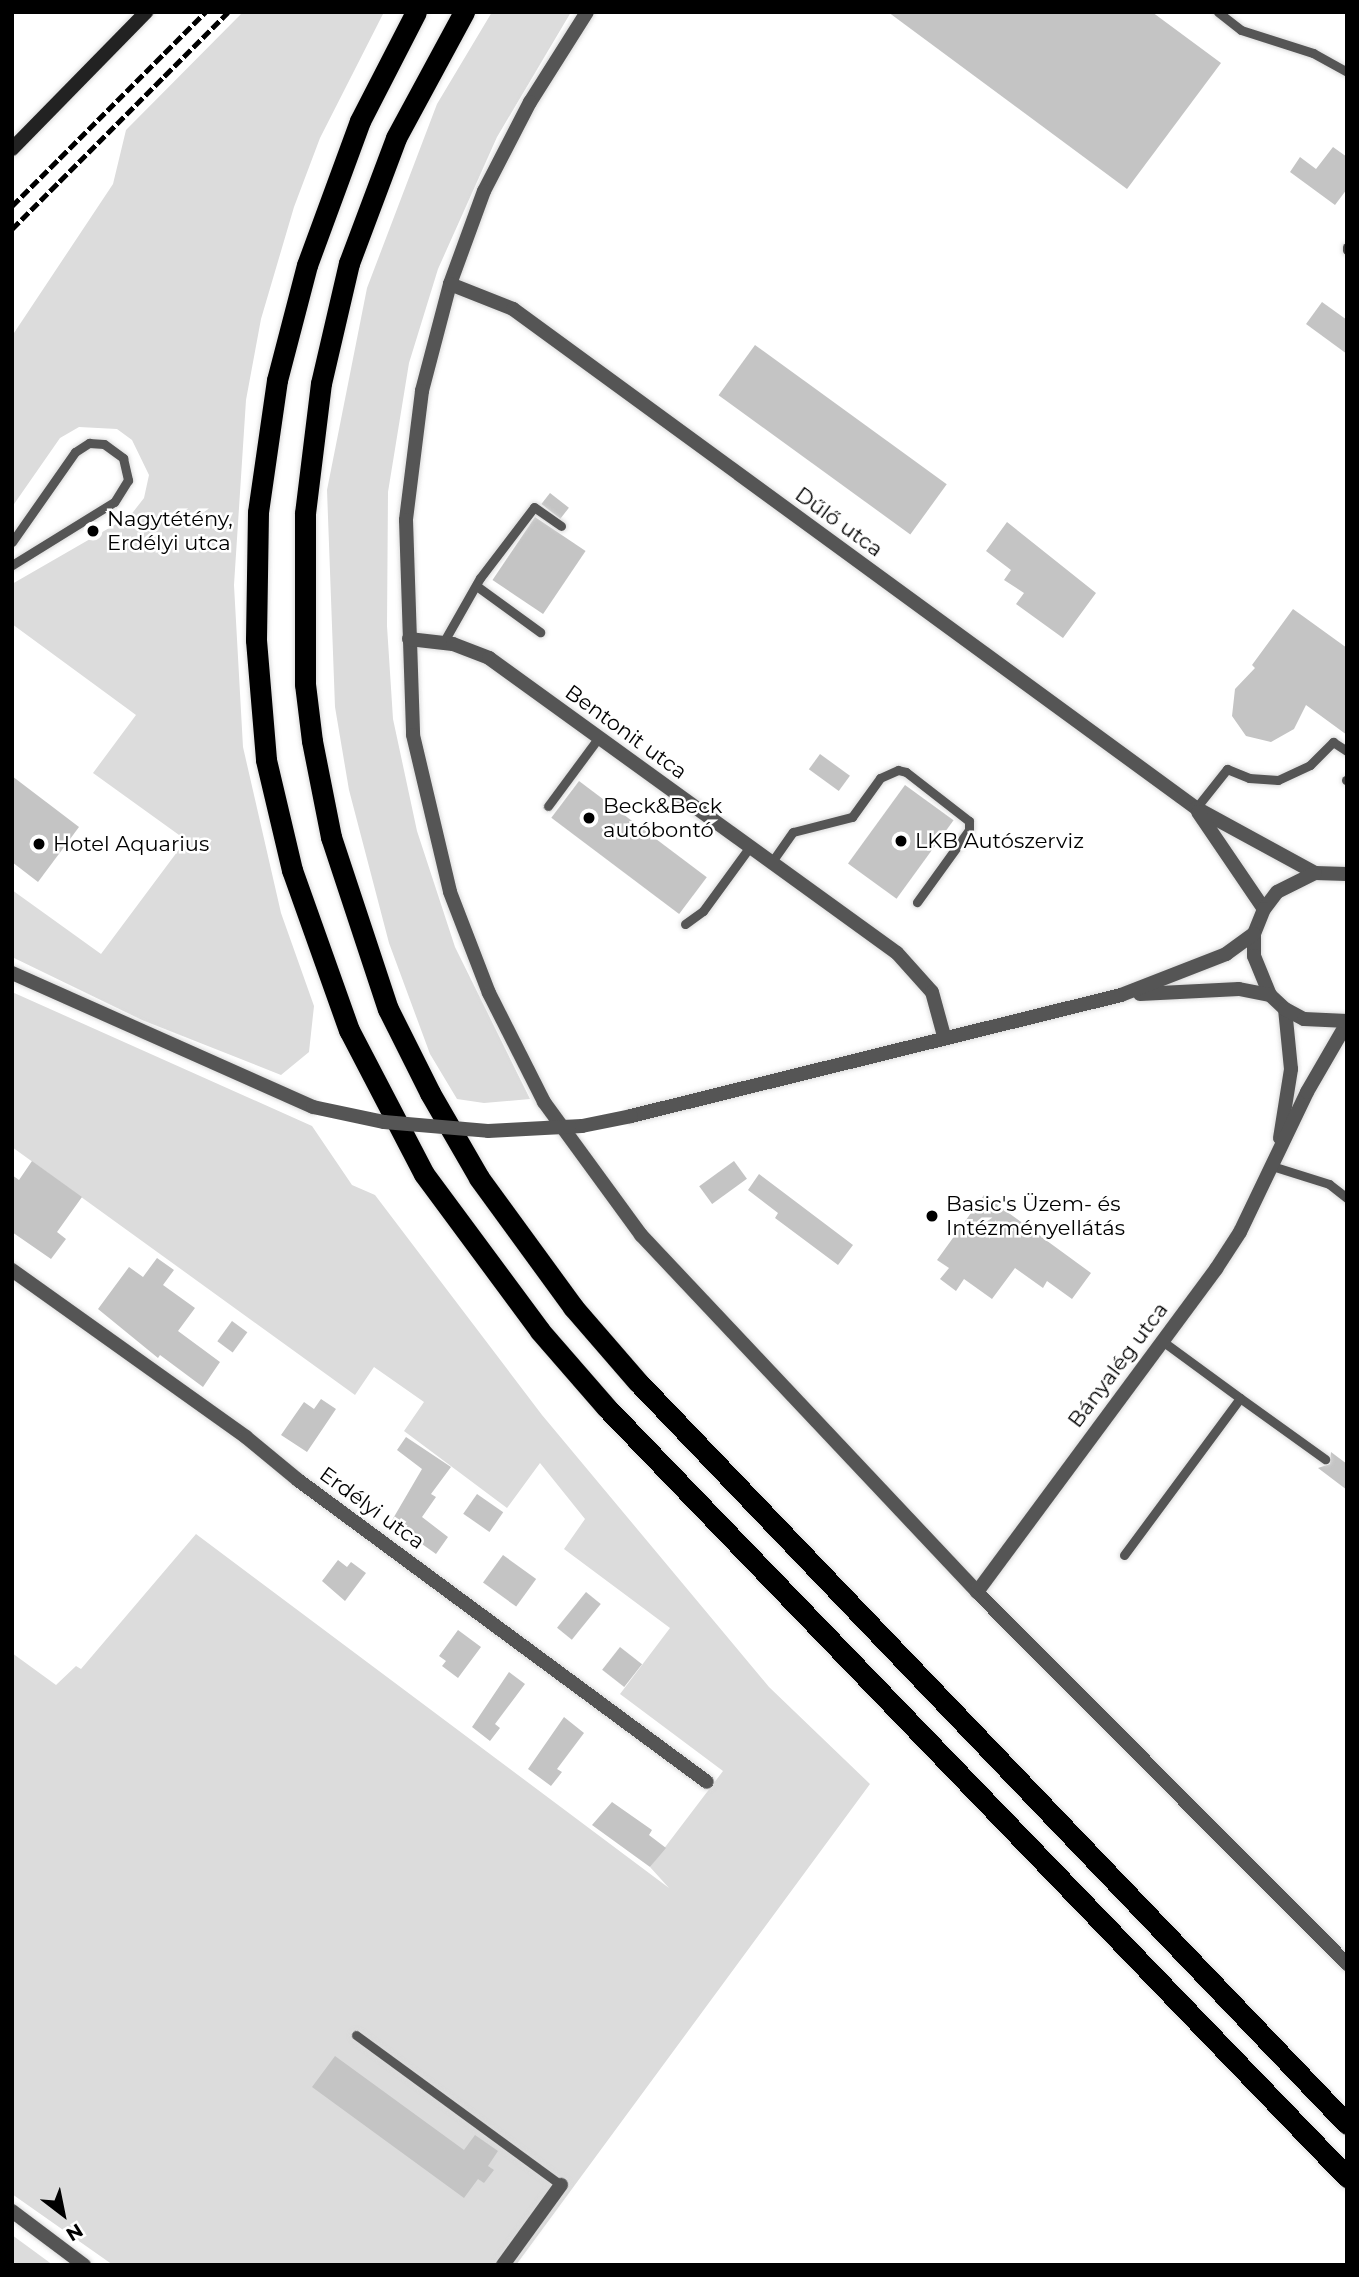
<!DOCTYPE html>
<meta charset="utf-8">
<style>
body{margin:0}
#map{position:relative;width:1359px;height:2277px;overflow:hidden;background:#fff;font-family:Montserrat,sans-serif}
div>[style]{position:absolute}
[style*='--x']{left:calc(var(--x)*1px);top:calc(var(--y)*1px);width:calc(var(--w)*1px);rotate:calc(var(--a)*1deg)}
.green>*{inset:0;background:#dcdcdc}
.building>*{inset:0;background:#c4c4c4;transform-origin:0 0}
.roads{filter:drop-shadow(0 0 2px #dbdbdb) drop-shadow(0 0 2px #dbdbdb)}
.service>*{height:9px;margin:-4.5px;padding:0 4.5px;transform-origin:4.5px;border-radius:4.5px;background:#555}
.minor>*{height:14px;margin:-7px;padding:0 7px;transform-origin:7px;border-radius:7px;background:#555}
.tertiary>*{height:14px;margin:-7px;padding:0 7px;transform-origin:7px;border-radius:7px;background:#555}
.secondary>*{height:14px;margin:-7px;padding:0 7px;transform-origin:7px;border-radius:7px;background:#222}
.motorway>*{height:21px;margin:-10.5px;padding:0 10.5px;transform-origin:10.5px;border-radius:10.5px;background:#000}
.rail>*{height:5px;margin-top:-2.5px;transform-origin:0;background:repeating-linear-gradient(90deg,#000 0 10px,transparent 0 13.5px)}
.tertiary-bridge>*{height:14px;margin:-7px;padding:0 7px;transform-origin:7px;border-radius:7px;background:#555}
.dots>*{width:19px;height:19px;translate:-50% -50%;box-sizing:border-box;border:4px solid #fff;border-radius:50%}
span{translate:-50% -50%;white-space:nowrap;text-align:center;line-height:1.15;-webkit-text-stroke:5px #fff;paint-order:stroke}
.poi-label{font-size:21px;color:#000}
.left{translate:0 -50%;text-align:left}
.street-label{font-size:21px;color:#000}
.frame{position:absolute;inset:0;border:14px solid #000;pointer-events:none}
.north{position:absolute;left:28px;top:2179px;width:70px;height:70px;-webkit-text-stroke:5px #fff;paint-order:stroke;rotate:148deg;font-size:19px;font-weight:700;line-height:28px;text-align:center;color:#000}
.north::after{content:'';display:block;margin:auto;width:24px;height:32px;background:#000;clip-path:polygon(50% 0,100% 100%,50% 72%,0 100%)}
</style>
<div id="map">
<div class="green">
<i style="clip-path:polygon(243px 12px,384px 12px,320px 138px,294px 207px,261px 319px,246px 400px,234px 585px,243px 747px,281px 913px,314px 1006px,309px 1052px,281px 1075px,142px 1020px,12px 957px,12px 890px,101px 954px,186px 840px,93px 773px,136px 715px,12px 624px,12px 584px,130px 516px,144px 498px,149px 475px,132px 440px,117px 429px,79px 427px,60px 438px,12px 507px,12px 336px,113px 184px,126px 130px)"></i>
<i style="clip-path:polygon(492px 12px,571px 12px,497px 137px,438px 269px,409px 363px,388px 492px,387px 626px,393px 719px,417px 831px,455px 947px,530px 1099px,484px 1103px,457px 1099px,430px 1054px,389px 943px,349px 790px,335px 707px,327px 490px,367px 288px,437px 104px)"></i>
<i style="clip-path:polygon(12px 992px,312px 1126px,352px 1185px,375px 1195px,542px 1415px,769px 1687px,870px 1784px,516px 2265px,113px 2265px,12px 2194px,12px 1653px,56px 1685px,76px 1666px,81px 1669px,196px 1534px,669px 1888px,650px 1867px,723px 1771px,620px 1694px,670px 1628px,564px 1549px,585px 1519px,540px 1463px,507px 1508px,404px 1431px,424px 1402px,374px 1367px,355px 1395px,12px 1147px)"></i>
<i style="clip-path:polygon(12px 2235px,53px 2265px,12px 2265px)"></i>
</div>
<div class="building">
<i style="clip-path:polygon(888px 12px,1152px 12px,1221px 63px,1127px 189px)"></i>
<i style="clip-path:polygon(1333px 147px,1347px 157px,1347px 189px,1335px 205px,1290px 172px,1300px 157px,1316px 169px)"></i>
<i style="clip-path:polygon(1322px 302px,1347px 320px,1347px 354px,1306px 324px)"></i>
<i style="left:755px;top:345px;width:237px;height:62px;rotate:36deg"></i>
<i style="left:550px;top:493px;width:24px;height:14px;rotate:38deg"></i>
<i style="left:535px;top:517px;width:61px;height:76px;rotate:34deg"></i>
<i style="clip-path:polygon(1007px 522px,1096px 593px,1063px 638px,1016px 604px,1024px 593px,1004px 580px,1011px 570px,986px 551px)"></i>
<i style="clip-path:polygon(1293px 609px,1347px 648px,1347px 735px,1306px 705px,1294px 729px,1271px 742px,1246px 736px,1232px 716px,1235px 689px,1255px 668px,1252px 665px)"></i>
<i style="left:820px;top:754px;width:37px;height:19px;rotate:36deg"></i>
<i style="clip-path:polygon(12px 776px,79px 827px,38px 882px,12px 862px)"></i>
<i style="left:579px;top:781px;width:160px;height:46px;rotate:37deg"></i>
<i style="left:905px;top:785px;width:60px;height:97px;rotate:36deg"></i>
<i style="clip-path:polygon(32px 1161px,82px 1197px,57px 1232px,66px 1239px,51px 1259px,12px 1232px,12px 1175px,19px 1180px)"></i>
<i style="left:734px;top:1161px;width:22px;height:43px;rotate:54deg"></i>
<i style="clip-path:polygon(759px 1174px,853px 1245px,838px 1265px,775px 1218px,778px 1213px,748px 1190px)"></i>
<i style="clip-path:polygon(984px 1195px,1091px 1273px,1072px 1299px,1047px 1281px,1043px 1288px,1015px 1268px,992px 1299px,964px 1279px,956px 1291px,940px 1279px,949px 1268px,937px 1260px)"></i>
<i style="clip-path:polygon(157px 1258px,174px 1270px,163px 1285px,195px 1308px,178px 1331px,220px 1362px,203px 1387px,160px 1355px,158px 1358px,98px 1309px,129px 1267px,143px 1277px)"></i>
<i style="left:232px;top:1321px;width:19px;height:25px;rotate:36deg"></i>
<i style="clip-path:polygon(321px 1399px,336px 1409px,307px 1452px,281px 1435px,304px 1402px,314px 1409px)"></i>
<i style="clip-path:polygon(406px 1437px,451px 1467px,431px 1494px,436px 1497px,422px 1517px,448px 1537px,436px 1554px,391px 1522px,422px 1469px,397px 1450px)"></i>
<i style="clip-path:polygon(1331px 1452px,1347px 1464px,1347px 1490px,1318px 1468px,1330px 1464px)"></i>
<i style="left:477px;top:1494px;width:32px;height:24px;rotate:35deg"></i>
<i style="left:503px;top:1555px;width:41px;height:34px;rotate:36deg"></i>
<i style="clip-path:polygon(338px 1560px,347px 1567px,351px 1562px,366px 1573px,345px 1601px,322px 1581px)"></i>
<i style="left:586px;top:1592px;width:19px;height:46px;rotate:39deg"></i>
<i style="clip-path:polygon(458px 1630px,481px 1647px,458px 1678px,442px 1666px,446px 1661px,439px 1656px)"></i>
<i style="left:620px;top:1647px;width:28px;height:29px;rotate:38deg"></i>
<i style="clip-path:polygon(509px 1672px,525px 1684px,495px 1724px,500px 1728px,490px 1741px,472px 1727px)"></i>
<i style="clip-path:polygon(564px 1717px,584px 1733px,557px 1769px,562px 1772px,551px 1786px,528px 1769px)"></i>
<i style="clip-path:polygon(612px 1802px,652px 1830px,649px 1835px,666px 1848px,650px 1867px,592px 1825px)"></i>
<i style="clip-path:polygon(335px 2056px,464px 2150px,475px 2135px,498px 2151px,488px 2166px,494px 2170px,484px 2183px,478px 2179px,464px 2198px,312px 2087px)"></i>
</div>
<div class="roads">
<div class="service">
<i style="--x:1218;--y:12;--w:29;--a:38"></i>
<i style="--x:1241;--y:30;--w:76;--a:17.7"></i>
<i style="--x:1313;--y:53;--w:39;--a:29"></i>
<i style="--x:1347;--y:247;--w:3;--a:90"></i>
<i style="--x:12;--y:542;--w:110;--a:-55"></i>
<i style="--x:75;--y:452;--w:17;--a:-33"></i>
<i style="--x:89;--y:443;--w:15;--a:4"></i>
<i style="--x:104;--y:444;--w:24;--a:36"></i>
<i style="--x:123;--y:458;--w:23;--a:77"></i>
<i style="--x:128;--y:480;--w:26;--a:122"></i>
<i style="--x:114;--y:502;--w:120;--a:148.3"></i>
<i style="--x:478;--y:587;--w:77;--a:36"></i>
<i style="--x:443;--y:643;--w:75;--a:-60.4"></i>
<i style="--x:480;--y:578;--w:89;--a:-52.7"></i>
<i style="--x:534;--y:507;--w:33;--a:35"></i>
<i style="--x:1346;--y:780;--w:1;--a:0"></i>
<i style="--x:548;--y:806;--w:86;--a:-53.5"></i>
<i style="--x:1196;--y:808;--w:50;--a:-51.5"></i>
<i style="--x:1227;--y:769;--w:24;--a:22"></i>
<i style="--x:1249;--y:778;--w:29;--a:4"></i>
<i style="--x:1278;--y:780;--w:35;--a:-25"></i>
<i style="--x:1310;--y:765;--w:33;--a:-45"></i>
<i style="--x:1333;--y:742;--w:17;--a:33"></i>
<i style="--x:771;--y:863;--w:38;--a:-55"></i>
<i style="--x:793;--y:832;--w:61;--a:-14.3"></i>
<i style="--x:852;--y:817;--w:48;--a:-54.3"></i>
<i style="--x:880;--y:778;--w:20;--a:-24"></i>
<i style="--x:898;--y:770;--w:8;--a:14"></i>
<i style="--x:906;--y:772;--w:80;--a:37.9"></i>
<i style="--x:969;--y:821;--w:9;--a:90"></i>
<i style="--x:969;--y:830;--w:89;--a:125.8"></i>
<i style="--x:685;--y:924;--w:22;--a:-36"></i>
<i style="--x:703;--y:911;--w:78;--a:-53.9"></i>
<i style="--x:1272;--y:1166;--w:60;--a:17.5"></i>
<i style="--x:1329;--y:1184;--w:23;--a:38"></i>
<i style="--x:1240;--y:1398;--w:105;--a:35.7"></i>
<i style="--x:1124;--y:1555;--w:195;--a:-53.5"></i>
<i style="--x:1240;--y:1398;--w:97;--a:-143.8"></i>
<i style="--x:356;--y:2035;--w:254;--a:36.2"></i>
</div>
<div class="minor">
<i style="--x:587;--y:12;--w:107;--a:122.3"></i>
<i style="--x:530;--y:102;--w:100;--a:117.3"></i>
<i style="--x:484;--y:191;--w:99;--a:110.1"></i>
<i style="--x:450;--y:284;--w:111;--a:104.7"></i>
<i style="--x:422;--y:391;--w:130;--a:97.1"></i>
<i style="--x:406;--y:520;--w:215;--a:88.1"></i>
<i style="--x:413;--y:735;--w:161;--a:76.7"></i>
<i style="--x:450;--y:892;--w:108;--a:68.9"></i>
<i style="--x:489;--y:993;--w:122;--a:63.2"></i>
<i style="--x:544;--y:1102;--w:165;--a:53.9"></i>
<i style="--x:641;--y:1235;--w:490;--a:46.7"></i>
<i style="--x:977;--y:1592;--w:525;--a:45.15"></i>
<i style="--x:450;--y:284;--w:68;--a:21.6"></i>
<i style="--x:513;--y:309;--w:846;--a:36.15"></i>
<i style="--x:1196;--y:808;--w:136;--a:28.6"></i>
<i style="--x:409;--y:639;--w:44;--a:6.5"></i>
<i style="--x:453;--y:644;--w:39;--a:21"></i>
<i style="--x:489;--y:658;--w:503;--a:35.87"></i>
<i style="--x:897;--y:953;--w:52;--a:48.1"></i>
<i style="--x:932;--y:992;--w:46;--a:74.7"></i>
<i style="--x:1198;--y:812;--w:117;--a:55.8"></i>
<i style="--x:1280;--y:1138;--w:70;--a:-80.9"></i>
<i style="--x:1291;--y:1069;--w:60;--a:-95.7"></i>
<i style="--x:12;--y:1270;--w:287;--a:35.5"></i>
<i style="--x:246;--y:1437;--w:67;--a:39.6"></i>
<i style="--x:298;--y:1480;--w:508;--a:36.44"></i>
<i style="--x:977;--y:1592;--w:402;--a:-53.5"></i>
<i style="--x:1216;--y:1269;--w:44;--a:-57"></i>
<i style="--x:1240;--y:1232;--w:155;--a:-64.4"></i>
<i style="--x:1307;--y:1092;--w:80;--a:-59.9"></i>
<i style="--x:12;--y:2211;--w:90;--a:36.9"></i>
<i style="--x:503;--y:2265;--w:99;--a:-54.1"></i>
</div>
<div class="tertiary">
<i style="--x:1347;--y:874;--w:32;--a:-178"></i>
<i style="--x:1315;--y:873;--w:42;--a:153.4"></i>
<i style="--x:1277;--y:892;--w:21;--a:127"></i>
<i style="--x:1264;--y:909;--w:27;--a:112"></i>
<i style="--x:1254;--y:934;--w:22;--a:90"></i>
<i style="--x:1254;--y:956;--w:42;--a:67.7"></i>
<i style="--x:1270;--y:995;--w:21;--a:43"></i>
<i style="--x:1285;--y:1009;--w:21;--a:28"></i>
<i style="--x:1304;--y:1019;--w:43;--a:2.7"></i>
<i style="--x:12;--y:973;--w:329;--a:24"></i>
<i style="--x:1140;--y:994;--w:99;--a:-2.9"></i>
<i style="--x:1239;--y:989;--w:32;--a:11"></i>
<i style="--x:631;--y:1116;--w:505;--a:-13.87"></i>
<i style="--x:1121;--y:995;--w:113;--a:-21.3"></i>
<i style="--x:1226;--y:954;--w:34;--a:-36"></i>
</div>
<div class="secondary">
<i style="--x:12;--y:149;--w:192;--a:-45.6"></i>
</div>
<div class="motorway">
<i style="--x:416;--y:12;--w:123;--a:117.2"></i>
<i style="--x:360;--y:121;--w:153;--a:110.2"></i>
<i style="--x:307;--y:265;--w:119;--a:104.6"></i>
<i style="--x:277;--y:380;--w:133;--a:98.2"></i>
<i style="--x:258;--y:512;--w:128;--a:90.9"></i>
<i style="--x:256;--y:640;--w:120;--a:85.2"></i>
<i style="--x:266;--y:760;--w:113;--a:76.7"></i>
<i style="--x:292;--y:870;--w:170;--a:70.4"></i>
<i style="--x:349;--y:1030;--w:162;--a:62.5"></i>
<i style="--x:424;--y:1174;--w:195;--a:53.5"></i>
<i style="--x:540;--y:1331;--w:101;--a:49"></i>
<i style="--x:606;--y:1407;--w:1069;--a:46.1"></i>
<i style="--x:464;--y:12;--w:143;--a:118.4"></i>
<i style="--x:396;--y:138;--w:134;--a:110.6"></i>
<i style="--x:349;--y:263;--w:123;--a:103.1"></i>
<i style="--x:321;--y:383;--w:131;--a:97"></i>
<i style="--x:305;--y:513;--w:171;--a:90"></i>
<i style="--x:305;--y:684;--w:57;--a:83"></i>
<i style="--x:312;--y:741;--w:98;--a:78.8"></i>
<i style="--x:331;--y:837;--w:181;--a:71.7"></i>
<i style="--x:388;--y:1009;--w:94;--a:63.4"></i>
<i style="--x:430;--y:1093;--w:98;--a:60"></i>
<i style="--x:479;--y:1178;--w:160;--a:53.9"></i>
<i style="--x:573;--y:1307;--w:99;--a:49.1"></i>
<i style="--x:638;--y:1382;--w:1026;--a:46.3"></i>
</div>
</div>
<div class="rail">
<i style="--x:12;--y:206;--w:274;--a:-45.1"></i>
<i style="--x:12;--y:229;--w:306;--a:-45.1"></i>
</div>
<div class="tertiary-bridge">
<i style="--x:313;--y:1107;--w:73;--a:11.9"></i>
<i style="--x:384;--y:1122;--w:104;--a:4.9"></i>
<i style="--x:488;--y:1131;--w:94;--a:-3"></i>
<i style="--x:582;--y:1126;--w:50;--a:-11.5"></i>
</div>
<div class="dots">
<i style="left:93px;top:531px;background:#000"></i>
<i style="left:589px;top:818px;background:#000"></i>
<i style="left:901px;top:841px;background:#000"></i>
<i style="left:39px;top:844px;background:#000"></i>
<i style="left:932px;top:1216px;background:#000"></i>
</div>
<div class="poi-label">
<span class="left" style="left:107px;top:531px">Nagytétény,<br>Erdélyi utca</span>
<span class="left" style="left:603px;top:818px">Beck&amp;Beck<br>autóbontó</span>
<span class="left" style="left:915px;top:841px">LKB Autószerviz</span>
<span class="left" style="left:53px;top:844px">Hotel Aquarius</span>
<span class="left" style="left:946px;top:1216px">Basic's Üzem- és<br>Intézményellátás</span>
</div>
<div class="street-label">
<span style="left:839px;top:522px;rotate:36deg">Dűlő utca</span>
<span style="left:626px;top:732px;rotate:36deg">Bentonit utca</span>
<span style="left:1118px;top:1365px;rotate:-53deg">Bányalég utca</span>
<span style="left:372px;top:1508px;rotate:36deg">Erdélyi utca</span>
</div>
<div class="frame"></div>
<div class="north">N</div>
</div>
